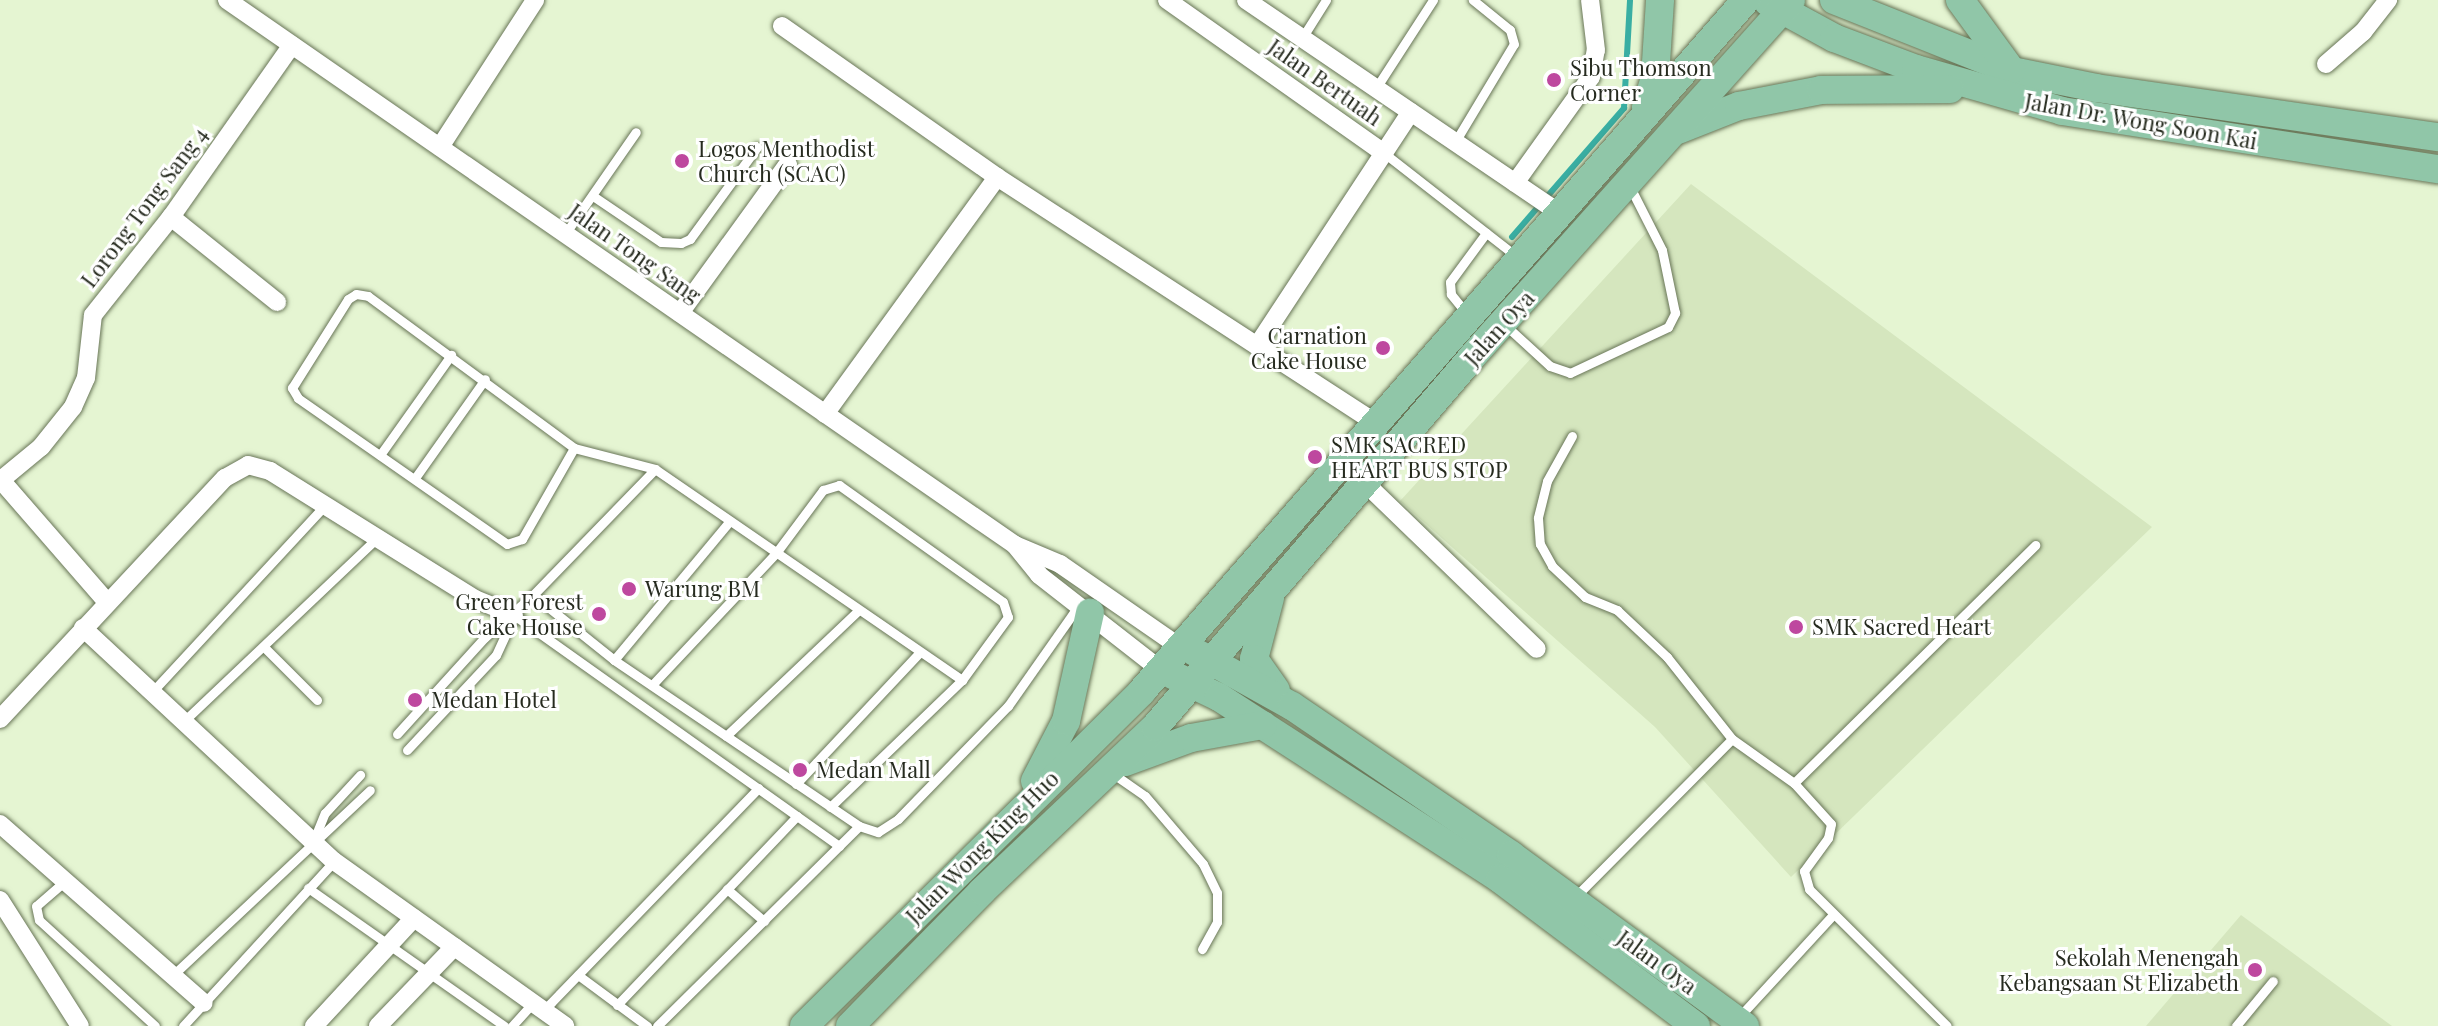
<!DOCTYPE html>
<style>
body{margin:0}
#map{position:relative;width:2438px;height:1026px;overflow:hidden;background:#e5f5d2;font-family:"Playfair Display",serif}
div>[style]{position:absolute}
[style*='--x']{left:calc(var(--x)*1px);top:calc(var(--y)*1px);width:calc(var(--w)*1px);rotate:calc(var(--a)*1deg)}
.built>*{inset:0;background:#d5e6be}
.stream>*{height:6px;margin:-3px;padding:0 3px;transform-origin:3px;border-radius:3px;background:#39aea3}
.roads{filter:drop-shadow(0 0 2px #687557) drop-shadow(0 0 2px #687557)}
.lane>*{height:9px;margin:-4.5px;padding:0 4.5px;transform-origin:4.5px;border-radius:4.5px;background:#fff}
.street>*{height:18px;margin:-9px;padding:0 9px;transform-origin:9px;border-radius:9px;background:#fff}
.primary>*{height:28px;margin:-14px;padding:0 14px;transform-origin:14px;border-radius:14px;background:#90c6a8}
.dots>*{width:22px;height:22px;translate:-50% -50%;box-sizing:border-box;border:4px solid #fff;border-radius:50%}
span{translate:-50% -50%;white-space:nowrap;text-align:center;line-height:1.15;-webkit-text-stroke:6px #fff;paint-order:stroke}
.poi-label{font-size:22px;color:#262b1f}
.left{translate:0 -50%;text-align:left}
.right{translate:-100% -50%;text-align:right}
.street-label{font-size:22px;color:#262b1f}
</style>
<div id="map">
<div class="built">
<i style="clip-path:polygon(1691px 184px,2152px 527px,1791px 877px,1655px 727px,1400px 501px)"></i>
<i style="clip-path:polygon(2241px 915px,2392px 1026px,2146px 1026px)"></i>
</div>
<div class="stream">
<i style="--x:1512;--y:237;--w:171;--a:-49"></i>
<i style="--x:1624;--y:108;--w:108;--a:-86.8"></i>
</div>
<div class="roads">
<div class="lane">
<i style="--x:1302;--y:38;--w:45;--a:-57.7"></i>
<i style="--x:1376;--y:88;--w:105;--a:-57.1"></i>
<i style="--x:1455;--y:142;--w:114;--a:-59"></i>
<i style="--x:1514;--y:44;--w:15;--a:-106"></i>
<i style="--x:1510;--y:30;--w:48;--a:-141"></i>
<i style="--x:1384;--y:153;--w:169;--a:38"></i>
<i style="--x:593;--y:196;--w:82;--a:34.1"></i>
<i style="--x:661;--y:242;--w:20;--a:3"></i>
<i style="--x:681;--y:243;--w:10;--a:-24"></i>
<i style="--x:690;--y:239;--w:114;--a:-53.9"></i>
<i style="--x:565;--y:234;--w:124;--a:-55.2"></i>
<i style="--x:1467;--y:314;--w:26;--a:-129"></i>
<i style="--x:1451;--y:294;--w:12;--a:-95"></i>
<i style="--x:1450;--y:282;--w:61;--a:-53.7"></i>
<i style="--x:1504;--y:324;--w:62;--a:42.4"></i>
<i style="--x:1550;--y:366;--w:21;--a:19"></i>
<i style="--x:1570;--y:373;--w:108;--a:-25.1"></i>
<i style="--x:1668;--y:327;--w:16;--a:-63"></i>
<i style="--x:1675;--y:313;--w:64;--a:-101.7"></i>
<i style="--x:1662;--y:250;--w:73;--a:-116.9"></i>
<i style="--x:1572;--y:436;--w:51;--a:119.1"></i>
<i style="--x:1547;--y:481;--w:38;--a:104"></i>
<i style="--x:1538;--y:518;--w:26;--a:86"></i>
<i style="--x:1540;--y:544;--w:25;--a:61"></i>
<i style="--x:1552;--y:566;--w:45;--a:43.2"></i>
<i style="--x:1585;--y:597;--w:35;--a:22"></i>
<i style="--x:1617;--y:610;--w:69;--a:43.2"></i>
<i style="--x:1667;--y:657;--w:105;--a:51.6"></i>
<i style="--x:1732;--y:739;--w:76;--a:35.4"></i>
<i style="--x:1794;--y:783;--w:339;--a:-44.6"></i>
<i style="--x:574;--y:448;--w:105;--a:119.7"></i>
<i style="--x:522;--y:539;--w:16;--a:162"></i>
<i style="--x:507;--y:544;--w:255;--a:-145.1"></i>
<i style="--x:298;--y:398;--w:12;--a:-121"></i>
<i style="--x:292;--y:388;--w:105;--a:-57.8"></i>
<i style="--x:348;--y:299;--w:9;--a:-32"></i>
<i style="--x:356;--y:294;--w:12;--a:9"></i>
<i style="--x:368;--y:296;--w:256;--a:36.4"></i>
<i style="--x:574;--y:448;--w:84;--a:14.5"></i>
<i style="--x:655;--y:469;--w:373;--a:34.5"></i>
<i style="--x:380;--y:455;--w:123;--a:-54.6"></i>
<i style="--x:415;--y:478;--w:121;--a:-54.7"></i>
<i style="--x:533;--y:595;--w:175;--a:-45.9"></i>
<i style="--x:514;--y:615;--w:399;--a:35.4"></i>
<i style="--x:264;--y:647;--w:75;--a:45"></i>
<i style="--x:614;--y:660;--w:181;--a:-50.2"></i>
<i style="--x:652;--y:685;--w:181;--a:-46.8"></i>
<i style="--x:776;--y:553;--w:79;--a:-53.3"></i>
<i style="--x:823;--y:490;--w:17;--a:-17"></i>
<i style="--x:839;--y:485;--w:201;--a:35.5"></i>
<i style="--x:1003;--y:602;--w:16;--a:72"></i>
<i style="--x:1008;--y:617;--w:78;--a:126.1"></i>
<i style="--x:962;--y:680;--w:183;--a:136.1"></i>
<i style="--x:152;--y:692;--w:255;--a:-47.2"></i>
<i style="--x:184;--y:721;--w:266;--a:-43.5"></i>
<i style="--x:397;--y:734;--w:130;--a:-47.8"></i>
<i style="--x:484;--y:638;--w:65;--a:-41.3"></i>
<i style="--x:533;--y:595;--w:104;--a:38.7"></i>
<i style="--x:614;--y:660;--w:296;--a:34.1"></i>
<i style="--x:859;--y:826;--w:20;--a:18"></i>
<i style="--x:878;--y:832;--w:24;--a:-33"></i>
<i style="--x:898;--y:819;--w:158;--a:-45.8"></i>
<i style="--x:1008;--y:706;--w:123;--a:-54.9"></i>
<i style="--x:726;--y:736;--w:183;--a:-43.5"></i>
<i style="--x:407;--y:750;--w:130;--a:-46.9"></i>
<i style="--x:496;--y:655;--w:41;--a:-65.3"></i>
<i style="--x:1112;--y:773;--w:40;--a:34.9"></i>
<i style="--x:1145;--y:796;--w:89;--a:49.5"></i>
<i style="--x:1203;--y:864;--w:32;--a:64"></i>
<i style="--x:1217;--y:893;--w:29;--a:90"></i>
<i style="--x:1217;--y:922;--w:31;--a:119"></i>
<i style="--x:1794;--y:783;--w:55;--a:47.9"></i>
<i style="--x:1831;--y:824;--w:14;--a:102"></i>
<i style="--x:1828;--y:838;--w:41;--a:126"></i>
<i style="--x:1804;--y:871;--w:19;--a:74"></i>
<i style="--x:1809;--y:889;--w:194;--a:44.8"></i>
<i style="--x:796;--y:784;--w:181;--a:-46.8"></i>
<i style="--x:313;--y:842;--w:31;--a:-68"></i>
<i style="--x:325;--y:813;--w:52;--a:-47.4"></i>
<i style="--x:65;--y:881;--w:38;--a:139"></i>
<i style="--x:36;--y:906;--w:14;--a:78"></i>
<i style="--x:39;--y:920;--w:157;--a:42.4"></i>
<i style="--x:308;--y:888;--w:240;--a:35.1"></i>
<i style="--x:727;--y:889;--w:49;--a:40.9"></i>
<i style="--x:1574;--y:898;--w:224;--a:-45.2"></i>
<i style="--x:173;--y:975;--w:270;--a:-43.2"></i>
<i style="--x:578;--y:975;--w:86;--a:36.5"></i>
<i style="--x:617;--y:1005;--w:261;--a:-46.4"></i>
<i style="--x:543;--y:1011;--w:310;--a:-46"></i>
<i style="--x:1739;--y:1017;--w:137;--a:-47.4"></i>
<i style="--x:183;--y:1026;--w:224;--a:-47.5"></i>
<i style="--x:512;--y:1026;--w:31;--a:-48"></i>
<i style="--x:657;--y:1026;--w:284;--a:-44.7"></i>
<i style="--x:2236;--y:1026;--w:58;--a:-50.6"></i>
</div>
<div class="street">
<i style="--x:227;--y:0;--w:958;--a:34.67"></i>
<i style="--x:1015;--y:545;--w:49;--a:22.9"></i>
<i style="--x:1060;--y:564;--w:142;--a:34.7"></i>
<i style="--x:1167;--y:0;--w:266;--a:35.2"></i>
<i style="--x:1246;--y:0;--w:379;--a:34.2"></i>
<i style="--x:782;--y:26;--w:263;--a:35.1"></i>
<i style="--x:997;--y:177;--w:450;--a:33"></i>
<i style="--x:2326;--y:64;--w:49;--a:-40.9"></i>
<i style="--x:2363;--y:32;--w:41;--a:-52"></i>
<i style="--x:440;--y:147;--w:175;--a:-57.1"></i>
<i style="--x:1515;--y:183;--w:130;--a:-54.4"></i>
<i style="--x:1591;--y:77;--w:27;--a:-80"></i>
<i style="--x:1596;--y:50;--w:50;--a:-96.8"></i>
<i style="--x:171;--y:217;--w:136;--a:38.7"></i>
<i style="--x:680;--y:313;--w:184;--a:-54.1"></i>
<i style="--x:1257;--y:346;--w:280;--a:-56.7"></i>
<i style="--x:825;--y:414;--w:293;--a:-54"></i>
<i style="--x:0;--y:479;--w:163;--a:49"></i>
<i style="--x:1;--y:480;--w:52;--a:-39.5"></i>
<i style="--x:41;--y:447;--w:51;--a:-51.3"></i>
<i style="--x:73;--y:407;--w:32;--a:-66"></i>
<i style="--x:86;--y:378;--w:63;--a:-83.7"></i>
<i style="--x:93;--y:315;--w:125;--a:-51.5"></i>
<i style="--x:171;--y:217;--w:210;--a:-54.9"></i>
<i style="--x:1364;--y:482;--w:240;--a:44"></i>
<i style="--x:1015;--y:545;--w:38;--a:51"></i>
<i style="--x:1039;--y:575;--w:151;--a:38"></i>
<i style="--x:83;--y:628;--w:342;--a:42.9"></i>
<i style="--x:334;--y:861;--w:284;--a:35.5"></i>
<i style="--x:0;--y:719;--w:330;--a:-47"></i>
<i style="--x:225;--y:478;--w:26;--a:-29"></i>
<i style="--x:248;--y:465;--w:23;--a:15"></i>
<i style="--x:270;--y:471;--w:242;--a:32"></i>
<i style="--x:475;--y:599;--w:42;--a:22.3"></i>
<i style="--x:0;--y:824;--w:271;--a:41.3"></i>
<i style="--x:0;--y:900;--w:149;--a:57.6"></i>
<i style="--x:314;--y:1026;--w:147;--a:-47.2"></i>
<i style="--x:378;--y:1026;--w:110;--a:-46.1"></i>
</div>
<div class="primary">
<i style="--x:1834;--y:0;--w:192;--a:21.7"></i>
<i style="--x:2012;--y:71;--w:86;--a:11.4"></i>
<i style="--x:2096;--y:88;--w:345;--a:8.2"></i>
<i style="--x:1960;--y:0;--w:87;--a:53.9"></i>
<i style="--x:1768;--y:2;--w:75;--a:28.6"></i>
<i style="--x:1834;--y:38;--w:88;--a:20.7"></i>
<i style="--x:1916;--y:69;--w:152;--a:16"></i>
<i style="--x:2062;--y:111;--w:380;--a:8.8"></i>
<i style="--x:1646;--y:107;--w:30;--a:-73"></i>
<i style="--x:1655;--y:78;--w:78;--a:-86.3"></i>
<i style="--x:1678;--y:130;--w:66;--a:-21.5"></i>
<i style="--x:1739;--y:106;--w:84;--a:-11"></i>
<i style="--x:1821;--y:90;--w:129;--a:-0.4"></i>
<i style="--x:1270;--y:598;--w:63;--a:104.7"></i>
<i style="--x:1254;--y:659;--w:38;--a:55"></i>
<i style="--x:1193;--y:651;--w:113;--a:29.1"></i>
<i style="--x:1292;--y:706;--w:265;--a:34.2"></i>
<i style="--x:1511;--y:855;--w:290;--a:36.2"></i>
<i style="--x:1173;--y:675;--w:51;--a:25.6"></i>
<i style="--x:1219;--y:697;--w:335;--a:32.9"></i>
<i style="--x:1500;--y:879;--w:245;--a:36.9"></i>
<i style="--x:1125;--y:762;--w:70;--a:-20"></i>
<i style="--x:1191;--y:738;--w:73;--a:-10.2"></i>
<i style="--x:1035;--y:781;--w:68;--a:-62.7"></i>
<i style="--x:1066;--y:721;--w:111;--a:-77.5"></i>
<i style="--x:804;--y:1026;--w:476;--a:-44.7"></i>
<i style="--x:1142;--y:691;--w:918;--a:-48.84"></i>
<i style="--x:850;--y:1026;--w:189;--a:-45.6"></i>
<i style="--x:982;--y:891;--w:238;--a:-43.5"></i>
<i style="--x:1155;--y:727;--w:486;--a:-49.4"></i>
<i style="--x:1471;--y:358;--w:480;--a:-48.2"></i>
</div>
</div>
<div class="dots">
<i style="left:1554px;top:80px;background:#be489f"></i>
<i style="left:682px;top:161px;background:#be489f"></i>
<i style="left:1383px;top:348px;background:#be489f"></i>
<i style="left:1315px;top:457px;background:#be489f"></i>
<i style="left:629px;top:589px;background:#be489f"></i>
<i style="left:599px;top:614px;background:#be489f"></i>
<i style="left:1796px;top:627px;background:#be489f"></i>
<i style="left:415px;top:700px;background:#be489f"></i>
<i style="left:800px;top:770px;background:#be489f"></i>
<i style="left:2255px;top:970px;background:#be489f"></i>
</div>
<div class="poi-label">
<span class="left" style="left:1570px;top:80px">Sibu Thomson<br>Corner</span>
<span class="left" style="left:698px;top:161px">Logos Menthodist<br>Church (SCAC)</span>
<span class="right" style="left:1367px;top:348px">Carnation<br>Cake House</span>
<span class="left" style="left:1331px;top:457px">SMK SACRED<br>HEART BUS STOP</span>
<span class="left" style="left:645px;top:589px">Warung BM</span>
<span class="right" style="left:583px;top:614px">Green Forest<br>Cake House</span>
<span class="left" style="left:1812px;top:627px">SMK Sacred Heart</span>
<span class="left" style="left:431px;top:700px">Medan Hotel</span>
<span class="left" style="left:816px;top:770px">Medan Mall</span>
<span class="right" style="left:2239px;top:970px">Sekolah Menengah<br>Kebangsaan St Elizabeth</span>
</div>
<div class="street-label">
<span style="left:1325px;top:82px;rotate:35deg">Jalan Bertuah</span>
<span style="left:2141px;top:121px;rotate:10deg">Jalan Dr. Wong Soon Kai</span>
<span style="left:144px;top:207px;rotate:-53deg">Lorong Tong Sang 4</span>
<span style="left:635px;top:253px;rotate:35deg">Jalan Tong Sang</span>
<span style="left:1499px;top:328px;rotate:-48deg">Jalan Oya</span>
<span style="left:982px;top:847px;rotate:-45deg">Jalan Wong King Huo</span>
<span style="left:1657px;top:962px;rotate:36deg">Jalan Oya</span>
</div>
</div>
